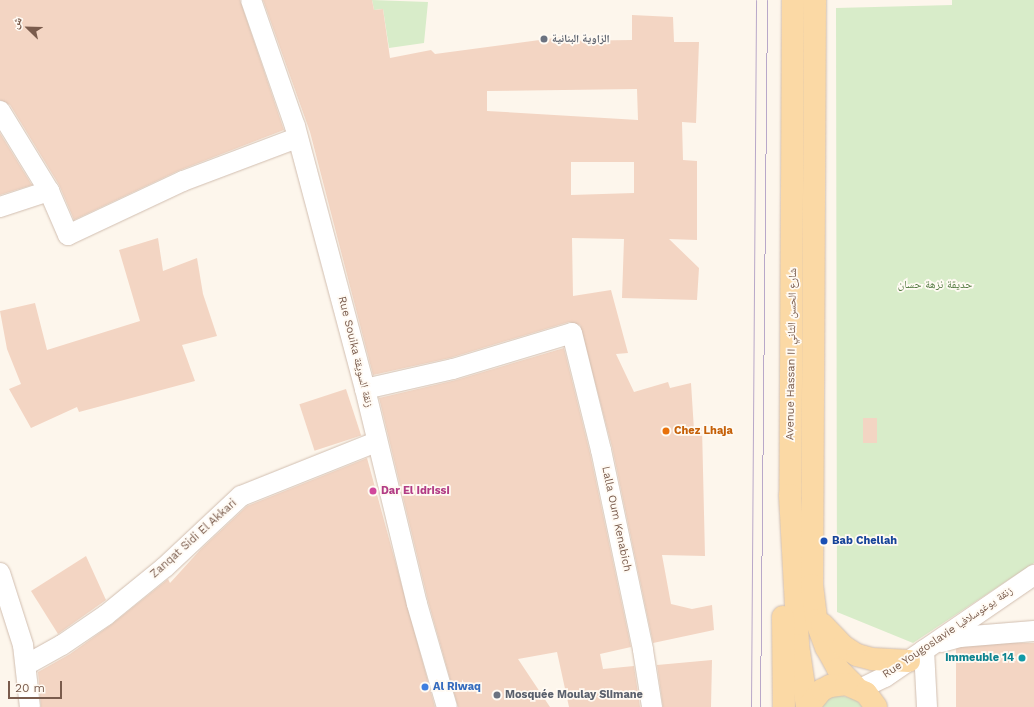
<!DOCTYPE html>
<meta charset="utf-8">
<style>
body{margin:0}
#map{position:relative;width:1034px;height:707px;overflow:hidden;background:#fdf6ec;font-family:"Work Sans","Noto Naskh Arabic",sans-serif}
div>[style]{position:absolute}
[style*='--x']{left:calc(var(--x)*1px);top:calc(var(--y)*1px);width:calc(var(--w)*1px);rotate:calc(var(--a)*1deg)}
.green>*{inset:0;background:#d8ecc9}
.building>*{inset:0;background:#f3d5c3;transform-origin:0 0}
.roads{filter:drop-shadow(0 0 1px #d1beb0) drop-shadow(0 0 1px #d1beb0)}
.street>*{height:20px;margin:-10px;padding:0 10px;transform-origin:10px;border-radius:10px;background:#fff}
.primary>*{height:22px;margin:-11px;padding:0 11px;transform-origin:11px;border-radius:11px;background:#fbd9a5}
.tram>*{height:1px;margin:-0.5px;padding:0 0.5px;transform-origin:0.5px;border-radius:0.5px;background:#b9a8c9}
.dots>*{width:11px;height:11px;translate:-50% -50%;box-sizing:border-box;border:2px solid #fffaf3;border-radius:50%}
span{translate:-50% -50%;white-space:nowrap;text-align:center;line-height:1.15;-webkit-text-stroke:3.5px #fffaf3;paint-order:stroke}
.worship-label{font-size:11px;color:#5b616d;font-weight:700}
.left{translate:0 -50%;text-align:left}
.park-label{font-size:11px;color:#537a41}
.street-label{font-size:11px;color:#7a5c4d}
.food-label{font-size:11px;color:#c56008;font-weight:700}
.hotel-label{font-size:11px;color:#b23c85;font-weight:700}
.transit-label{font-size:11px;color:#164399;font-weight:700}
.culture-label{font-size:11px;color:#0d838f;font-weight:700}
.right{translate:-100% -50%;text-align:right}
.shop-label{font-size:11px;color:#366cbe;font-weight:700}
.north{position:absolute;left:8px;top:8px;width:40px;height:40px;-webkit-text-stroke:3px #fffaf3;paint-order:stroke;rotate:293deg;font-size:11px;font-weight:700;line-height:16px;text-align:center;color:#7a5c4d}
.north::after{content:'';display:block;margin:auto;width:14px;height:18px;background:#7a5c4d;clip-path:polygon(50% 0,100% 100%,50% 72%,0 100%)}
.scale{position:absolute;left:8px;top:681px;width:54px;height:18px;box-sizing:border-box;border:2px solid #7a5c4d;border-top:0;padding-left:5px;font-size:12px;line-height:14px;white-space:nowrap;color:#7a5c4d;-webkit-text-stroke:3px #fffaf3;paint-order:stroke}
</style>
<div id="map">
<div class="green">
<i style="clip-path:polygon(372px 0,428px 2px,424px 43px,389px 48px,383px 9px,374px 10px)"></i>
<i style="clip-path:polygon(952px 0,1034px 0,1034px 563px,913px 643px,837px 612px,836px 8px,952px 5px)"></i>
<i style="clip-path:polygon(839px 695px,855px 699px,863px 707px,818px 707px,831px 697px)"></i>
</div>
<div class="building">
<i style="clip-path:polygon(0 0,240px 0,284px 130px,178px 171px,74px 220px,59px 185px,10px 105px,0 100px)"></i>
<i style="clip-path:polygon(evenodd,263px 0,372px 0,374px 10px,383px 9px,390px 58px,431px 50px,435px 54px,562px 37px,563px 41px,632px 40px,632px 15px,673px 17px,674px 42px,699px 42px,696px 123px,682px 122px,683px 160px,697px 161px,697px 240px,669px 239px,699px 268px,697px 300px,622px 298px,624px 239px,572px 238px,573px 296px,611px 290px,628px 353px,616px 354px,634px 392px,668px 382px,670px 388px,691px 383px,694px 430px,702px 427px,705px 556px,662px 555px,671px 604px,692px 609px,712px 605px,714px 630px,653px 643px,612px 447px,580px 325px,569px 322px,450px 358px,373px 375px,310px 132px,263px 0,637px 89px,638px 120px,487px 111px,487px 91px,637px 89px,263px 0,571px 162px,634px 162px,634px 193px,571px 195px,571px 162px)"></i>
<i style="clip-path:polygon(0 133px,32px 185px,0 195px)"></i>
<i style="clip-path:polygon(158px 238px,163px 271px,197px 258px,203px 294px,217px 336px,182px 345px,195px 381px,79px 412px,77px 407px,31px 428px,9px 389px,21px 384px,7px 349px,0 311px,35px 303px,47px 350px,140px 321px,119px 250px)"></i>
<i style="clip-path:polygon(564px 348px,590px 453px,631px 647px,600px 654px,603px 669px,634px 666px,640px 707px,569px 707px,557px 652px,518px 659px,550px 707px,458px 707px,428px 601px,379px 398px,456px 380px)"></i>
<i style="left:346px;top:389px;width:49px;height:49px;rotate:72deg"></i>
<i style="left:863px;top:418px;width:14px;height:25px"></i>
<i style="clip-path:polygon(367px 458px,435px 707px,41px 707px,38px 672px,70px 654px,112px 624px,168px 579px,170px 583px,201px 549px,247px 506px)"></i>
<i style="clip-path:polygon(86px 556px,106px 600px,58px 634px,31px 591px)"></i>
<i style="left:1034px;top:643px;width:64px;height:78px;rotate:90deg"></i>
<i style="clip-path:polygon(712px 660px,711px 707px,663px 707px,657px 665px)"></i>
</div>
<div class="roads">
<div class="street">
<i style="--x:251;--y:0;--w:133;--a:70.8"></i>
<i style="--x:295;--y:126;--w:272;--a:75.1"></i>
<i style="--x:365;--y:389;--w:221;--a:76.4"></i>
<i style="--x:417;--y:604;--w:107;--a:73.8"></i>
<i style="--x:0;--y:111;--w:94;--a:58.5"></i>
<i style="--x:49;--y:191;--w:48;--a:66.6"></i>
<i style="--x:68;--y:235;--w:127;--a:-25.2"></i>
<i style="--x:183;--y:181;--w:122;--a:-20.7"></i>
<i style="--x:0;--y:207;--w:52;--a:-18.1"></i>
<i style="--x:365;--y:389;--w:90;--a:-12.8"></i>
<i style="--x:453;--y:369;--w:124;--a:-16.8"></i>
<i style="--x:572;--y:333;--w:121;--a:76.1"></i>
<i style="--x:601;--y:450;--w:204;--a:78.1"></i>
<i style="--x:643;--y:650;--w:58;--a:81"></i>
<i style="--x:0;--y:573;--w:76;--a:72.3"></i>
<i style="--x:23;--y:645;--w:62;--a:83.6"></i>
<i style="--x:942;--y:642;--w:19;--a:-16"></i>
<i style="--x:960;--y:637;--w:74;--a:-4.6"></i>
<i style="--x:924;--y:650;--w:57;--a:87"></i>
<i style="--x:26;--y:665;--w:41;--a:-29.1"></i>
<i style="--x:62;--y:645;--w:53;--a:-34.3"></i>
<i style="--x:106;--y:615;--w:76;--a:-39.1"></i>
<i style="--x:165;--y:567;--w:104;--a:-43.1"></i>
<i style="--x:241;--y:496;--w:145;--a:-21.8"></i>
<i style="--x:860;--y:689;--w:28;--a:-26"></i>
<i style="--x:885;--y:677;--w:181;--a:-34.4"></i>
</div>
<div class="primary">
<i style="--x:793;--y:0;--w:495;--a:90.3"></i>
<i style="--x:790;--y:495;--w:150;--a:86.9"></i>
<i style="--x:798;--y:645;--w:63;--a:81.7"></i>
<i style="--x:815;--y:0;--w:585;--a:90.29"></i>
<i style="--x:812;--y:585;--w:35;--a:83"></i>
<i style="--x:816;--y:620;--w:29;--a:70"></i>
<i style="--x:826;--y:647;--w:25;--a:61"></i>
<i style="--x:838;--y:669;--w:24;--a:45"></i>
<i style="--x:783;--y:617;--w:90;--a:89.4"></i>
<i style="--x:822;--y:624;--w:30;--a:46"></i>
<i style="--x:843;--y:646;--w:17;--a:33"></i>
<i style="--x:857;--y:655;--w:16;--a:15"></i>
<i style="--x:872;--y:659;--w:37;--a:3"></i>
<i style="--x:808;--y:707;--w:22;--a:-51"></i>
<i style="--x:822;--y:690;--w:9;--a:-27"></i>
<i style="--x:830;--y:686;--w:16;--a:-7"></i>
<i style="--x:846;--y:684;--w:22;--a:24"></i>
<i style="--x:866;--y:693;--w:17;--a:54"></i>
</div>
</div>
<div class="tram">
<i style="--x:751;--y:707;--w:707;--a:-89.59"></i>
<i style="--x:760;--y:707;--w:707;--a:-89.43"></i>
</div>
<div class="dots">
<i style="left:544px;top:39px;background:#6b7280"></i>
<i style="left:666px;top:431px;background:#e8710a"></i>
<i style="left:373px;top:491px;background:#d1479c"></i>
<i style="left:824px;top:541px;background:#1a4fb4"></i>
<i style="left:1022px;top:658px;background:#0f9aa8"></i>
<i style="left:425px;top:687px;background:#3f7fe0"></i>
<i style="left:497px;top:695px;background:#6b7280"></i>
</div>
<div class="worship-label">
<span class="left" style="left:552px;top:39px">الزاوية البنانية</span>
<span class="left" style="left:505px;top:695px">Mosquée Moulay Slimane</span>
</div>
<div class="park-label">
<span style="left:935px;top:285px">حديقة نزهة حسان</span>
</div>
<div class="street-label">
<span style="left:355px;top:352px;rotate:76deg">Rue Souika زنقة السويقة</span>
<span style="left:792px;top:354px;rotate:-89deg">Avenue Hassan II شارع الحسن الثاني</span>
<span style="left:616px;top:519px;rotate:78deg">Lalla Oum Kenabich</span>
<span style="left:194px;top:539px;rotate:-42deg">Zanqat Sidi El Akkari</span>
<span style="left:948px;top:633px;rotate:-34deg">Rue Yougoslavie زنقة يوغوسلافيا</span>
</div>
<div class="food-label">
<span class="left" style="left:674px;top:431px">Chez Lhaja</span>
</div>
<div class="hotel-label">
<span class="left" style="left:381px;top:491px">Dar El Idrissi</span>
</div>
<div class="transit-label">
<span class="left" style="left:832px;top:541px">Bab Chellah</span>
</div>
<div class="culture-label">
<span class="right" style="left:1014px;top:658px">immeuble 14</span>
</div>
<div class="shop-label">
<span class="left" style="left:433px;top:687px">Al Riwaq</span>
</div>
<div class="north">ش</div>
<div class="scale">20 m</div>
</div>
